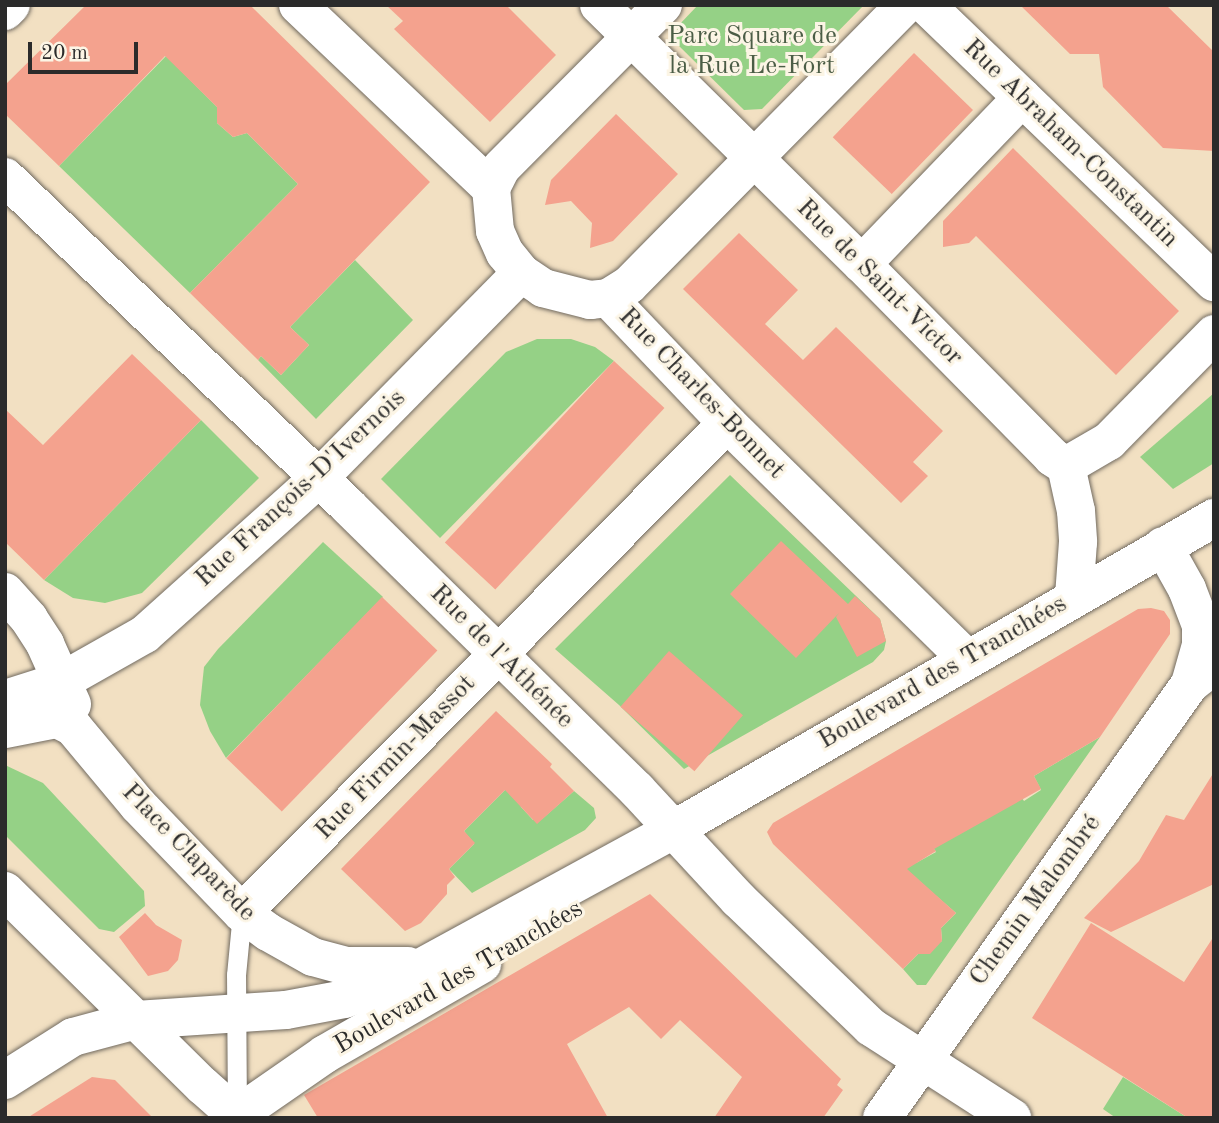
<!DOCTYPE html>
<meta charset="utf-8">
<style>
body{margin:0}
#map{position:relative;width:1219px;height:1123px;overflow:hidden;background:#f2e0c2;font-family:"Old Standard TT",serif}
div>[style]{position:absolute}
[style*='--x']{left:calc(var(--x)*1px);top:calc(var(--y)*1px);width:calc(var(--w)*1px);rotate:calc(var(--a)*1deg)}
.green>*{inset:0;background:#95d186}
.building>*{inset:0;background:#f4a28e;transform-origin:0 0}
.roads{filter:drop-shadow(0 0 2px #716a60) drop-shadow(0 0 2px #716a60)}
.service>*{height:19px;margin:-9.5px;padding:0 9.5px;transform-origin:9.5px;border-radius:9.5px;background:#fff}
.minor>*{height:38px;margin:-19px;padding:0 19px;transform-origin:19px;border-radius:19px;background:#fff}
.tertiary>*{height:38px;margin:-19px;padding:0 19px;transform-origin:19px;border-radius:19px;background:#fff}
.secondary>*{height:38px;margin:-19px;padding:0 19px;transform-origin:19px;border-radius:19px;background:#fff}
.primary>*{height:38px;margin:-19px;padding:0 19px;transform-origin:19px;border-radius:19px;background:#fff}
span{translate:-50% -50%;white-space:nowrap;text-align:center;line-height:1.15;-webkit-text-stroke:6px #fcf5e5;paint-order:stroke}
.park-label{font-size:26px;color:#4b5d46}
.street-label{font-size:26px;color:#2b2b2b}
.frame{position:absolute;inset:0;border:7px solid #2b2b2b;pointer-events:none}
.scale{position:absolute;left:28px;top:42px;width:110px;height:32px;box-sizing:border-box;border:4px solid #2b2b2b;border-top:0;padding-left:9px;font-size:21px;line-height:24px;white-space:nowrap;color:#2b2b2b;-webkit-text-stroke:5px #fcf5e5;paint-order:stroke}
</style>
<div id="map">
<div class="green">
<i style="clip-path:polygon(698px 5px,864px 5px,762px 109px,744px 110px,675px 42px,678px 26px)"></i>
<i style="clip-path:polygon(166px 56px,217px 107px,217px 123px,233px 137px,247px 133px,298px 184px,190px 293px,59px 166px)"></i>
<i style="clip-path:polygon(355px 260px,413px 320px,316px 419px,258px 360px,261px 356px,281px 375px,309px 345px,290px 327px)"></i>
<i style="clip-path:polygon(537px 339px,571px 339px,595px 347px,614px 361px,440px 538px,381px 479px,506px 352px)"></i>
<i style="clip-path:polygon(1214px 393px,1214px 463px,1173px 489px,1140px 457px)"></i>
<i style="clip-path:polygon(201px 420px,259px 478px,142px 593px,105px 603px,73px 598px,44px 580px)"></i>
<i style="clip-path:polygon(730px 475px,880px 619px,886px 641px,884px 650px,873px 662px,684px 769px,619px 705px,555px 649px)"></i>
<i style="clip-path:polygon(323px 542px,383px 597px,226px 758px,210px 731px,200px 705px,204px 667px,218px 649px)"></i>
<i style="clip-path:polygon(1100px 737px,926px 985px,917px 985px,903px 969px,918px 954px,942px 941px,941px 928px,956px 913px,882px 849px,916px 863px,936px 852px,929px 842px,1017px 791px,1024px 801px,1041px 790px,1034px 776px)"></i>
<i style="clip-path:polygon(5px 765px,43px 783px,144px 891px,145px 906px,114px 932px,99px 929px,5px 835px)"></i>
<i style="clip-path:polygon(515px 780px,521px 807px,533px 820px,542px 819px,574px 791px,594px 808px,596px 818px,585px 830px,472px 893px,449px 869px,474px 844px,464px 831px)"></i>
<i style="clip-path:polygon(1123px 1077px,1188px 1118px,1116px 1118px,1103px 1109px)"></i>
</div>
<div class="building">
<i style="clip-path:polygon(86px 5px,250px 5px,430px 182px,290px 327px,309px 345px,281px 375px,261px 356px,258px 360px,190px 293px,298px 184px,247px 133px,233px 137px,217px 123px,217px 107px,165px 56px,59px 166px,5px 114px,5px 85px)"></i>
<i style="clip-path:polygon(386px 5px,506px 5px,556px 55px,490px 122px,394px 29px,403px 21px)"></i>
<i style="clip-path:polygon(1020px 5px,1166px 5px,1214px 52px,1214px 151px,1163px 148px,1103px 87px,1099px 54px,1070px 54px)"></i>
<i style="left:914px;top:53px;width:82px;height:117px;rotate:44deg"></i>
<i style="clip-path:polygon(616px 114px,678px 174px,613px 241px,590px 248px,592px 223px,571px 201px,545px 205px,551px 180px)"></i>
<i style="clip-path:polygon(1013px 148px,1179px 311px,1116px 375px,976px 236px,969px 243px,943px 247px,943px 221px)"></i>
<i style="clip-path:polygon(739px 233px,798px 290px,765px 324px,803px 360px,836px 327px,943px 431px,913px 462px,928px 476px,901px 503px,683px 289px)"></i>
<i style="clip-path:polygon(132px 354px,201px 420px,44px 580px,5px 542px,5px 409px,43px 445px)"></i>
<i style="left:614px;top:361px;width:69px;height:248px;rotate:43deg"></i>
<i style="clip-path:polygon(781px 541px,848px 604px,855px 596px,880px 619px,886px 641px,857px 657px,836px 617px,839px 613px,796px 658px,730px 594px)"></i>
<i style="left:382px;top:597px;width:77px;height:224px;rotate:44deg"></i>
<i style="clip-path:polygon(1151px 608px,1164px 611px,1170px 620px,1170px 634px,1100px 737px,1034px 776px,1041px 789px,934px 849px,936px 851px,907px 869px,956px 913px,941px 928px,942px 941px,930px 954px,918px 954px,903px 969px,773px 844px,767px 832px,773px 823px,1138px 609px)"></i>
<i style="left:669px;top:651px;width:98px;height:74px;rotate:41deg"></i>
<i style="clip-path:polygon(496px 711px,552px 764px,550px 767px,574px 791px,537px 824px,505px 790px,464px 831px,475px 843px,449px 869px,455px 877px,447px 885px,447px 894px,421px 923px,405px 931px,341px 869px)"></i>
<i style="clip-path:polygon(1214px 772px,1214px 884px,1111px 932px,1084px 918px,1139px 861px,1166px 815px,1184px 820px)"></i>
<i style="clip-path:polygon(650px 894px,841px 1079px,837px 1085px,843px 1090px,823px 1118px,714px 1118px,742px 1077px,680px 1020px,661px 1039px,629px 1007px,567px 1044px,608px 1118px,318px 1118px,304px 1095px)"></i>
<i style="clip-path:polygon(145px 913px,156px 925px,182px 940px,178px 960px,168px 971px,148px 976px,119px 937px)"></i>
<i style="clip-path:polygon(1091px 923px,1184px 982px,1214px 936px,1214px 1118px,1188px 1118px,1032px 1018px)"></i>
<i style="clip-path:polygon(92px 1077px,115px 1080px,153px 1118px,27px 1118px)"></i>
</div>
<div class="roads">
<div class="service">
<i style="--x:237;--y:1115;--w:140;--a:-90.4"></i>
<i style="--x:236;--y:975;--w:62;--a:-84.5"></i>
</div>
<div class="minor">
<i style="--x:298;--y:5;--w:266;--a:43.5"></i>
<i style="--x:491;--y:188;--w:43;--a:84.7"></i>
<i style="--x:495;--y:231;--w:24;--a:66"></i>
<i style="--x:505;--y:253;--w:26;--a:51"></i>
<i style="--x:521;--y:273;--w:27;--a:34"></i>
<i style="--x:543;--y:288;--w:49;--a:14.3"></i>
<i style="--x:590;--y:300;--w:18;--a:-6"></i>
<i style="--x:608;--y:298;--w:25;--a:-32"></i>
<i style="--x:629;--y:285;--w:393;--a:-45.4"></i>
<i style="--x:599;--y:5;--w:369;--a:44.6"></i>
<i style="--x:862;--y:264;--w:271;--a:45.4"></i>
<i style="--x:1052;--y:457;--w:17;--a:33"></i>
<i style="--x:1066;--y:466;--w:46;--a:77.5"></i>
<i style="--x:1076;--y:511;--w:31;--a:86"></i>
<i style="--x:1078;--y:542;--w:55;--a:94.2"></i>
<i style="--x:926;--y:5;--w:400;--a:43.9"></i>
<i style="--x:491;--y:188;--w:22;--a:-63"></i>
<i style="--x:501;--y:168;--w:230;--a:-45.2"></i>
<i style="--x:862;--y:264;--w:231;--a:-46.1"></i>
<i style="--x:608;--y:298;--w:173;--a:46.4"></i>
<i style="--x:727;--y:423;--w:337;--a:44.5"></i>
<i style="--x:1066;--y:466;--w:50;--a:-30.2"></i>
<i style="--x:1109;--y:441;--w:150;--a:-45.5"></i>
<i style="--x:1163;--y:546;--w:49;--a:60.8"></i>
<i style="--x:1187;--y:589;--w:40;--a:69"></i>
<i style="--x:1201;--y:626;--w:19;--a:90"></i>
<i style="--x:1201;--y:645;--w:41;--a:105.8"></i>
<i style="--x:5;--y:592;--w:36;--a:48"></i>
<i style="--x:29;--y:619;--w:30;--a:57"></i>
<i style="--x:45;--y:644;--w:66;--a:65.8"></i>
<i style="--x:5;--y:699;--w:60;--a:-17.5"></i>
<i style="--x:62;--y:681;--w:95;--a:-29.5"></i>
<i style="--x:145;--y:634;--w:234;--a:-41.9"></i>
<i style="--x:319;--y:478;--w:288;--a:-45.4"></i>
<i style="--x:242;--y:913;--w:689;--a:-45.29"></i>
<i style="--x:882;--y:1118;--w:532;--a:-54.64"></i>
<i style="--x:1190;--y:684;--w:31;--a:-38"></i>
</div>
<div class="tertiary">
<i style="--x:5;--y:177;--w:475;--a:43.8"></i>
<i style="--x:348;--y:506;--w:405;--a:44.5"></i>
<i style="--x:637;--y:790;--w:149;--a:47.2"></i>
<i style="--x:738;--y:899;--w:185;--a:43.9"></i>
<i style="--x:871;--y:1027;--w:168;--a:32.8"></i>
</div>
<div class="secondary">
<i style="--x:5;--y:11;--w:8;--a:-45"></i>
<i style="--x:5;--y:702;--w:29;--a:10"></i>
<i style="--x:34;--y:707;--w:44;--a:27.1"></i>
<i style="--x:73;--y:727;--w:102;--a:50.2"></i>
<i style="--x:138;--y:805;--w:150;--a:46.1"></i>
<i style="--x:242;--y:913;--w:32;--a:36"></i>
<i style="--x:268;--y:932;--w:51;--a:29.1"></i>
<i style="--x:313;--y:957;--w:34;--a:15"></i>
<i style="--x:346;--y:966;--w:62;--a:0"></i>
<i style="--x:5;--y:891;--w:278;--a:44.6"></i>
<i style="--x:203;--y:1086;--w:48;--a:41.6"></i>
<i style="--x:5;--y:1080;--w:80;--a:-32.3"></i>
<i style="--x:73;--y:1037;--w:65;--a:-15.1"></i>
<i style="--x:136;--y:1020;--w:150;--a:-3.8"></i>
<i style="--x:286;--y:1010;--w:59;--a:-10.7"></i>
<i style="--x:344;--y:999;--w:57;--a:-19.4"></i>
<i style="--x:398;--y:980;--w:313;--a:-28.6"></i>
<i style="--x:673;--y:830;--w:625;--a:-29.97"></i>
<i style="--x:237;--y:1115;--w:107;--a:-34.7"></i>
<i style="--x:325;--y:1054;--w:181;--a:-29.8"></i>
</div>
<div class="primary">
<i style="--x:5;--y:729;--w:57;--a:-11.1"></i>
</div>
</div>
<div class="park-label">
<span style="left:752px;top:52px">Parc Square de<br>la Rue Le-Fort</span>
</div>
<div class="street-label">
<span style="left:1070px;top:144px;rotate:44deg">Rue Abraham-Constantin</span>
<span style="left:879px;top:283px;rotate:45deg">Rue de Saint-Victor</span>
<span style="left:701px;top:394px;rotate:46deg">Rue Charles-Bonnet</span>
<span style="left:301px;top:489px;rotate:-43deg">Rue François-D'Ivernois</span>
<span style="left:501px;top:657px;rotate:45deg">Rue de l'Athénée</span>
<span style="left:943px;top:673px;rotate:-30deg">Boulevard des Tranchées</span>
<span style="left:396px;top:758px;rotate:-46deg">Rue Firmin-Massot</span>
<span style="left:188px;top:853px;rotate:46deg">Place Claparède</span>
<span style="left:1036px;top:901px;rotate:-54deg">Chemin Malombré</span>
<span style="left:459px;top:978px;rotate:-30deg">Boulevard des Tranchées</span>
</div>
<div class="frame"></div>
<div class="scale">20 m</div>
</div>
